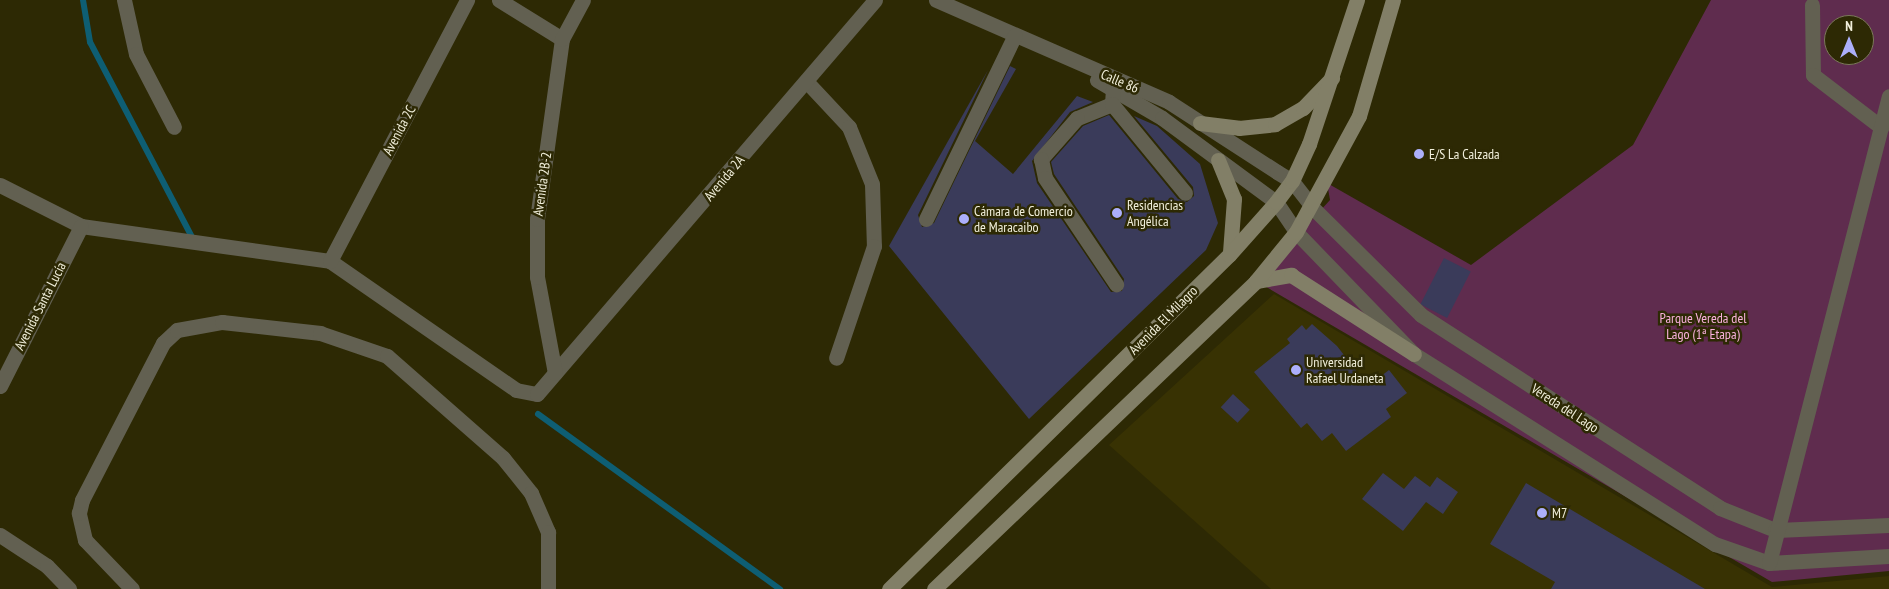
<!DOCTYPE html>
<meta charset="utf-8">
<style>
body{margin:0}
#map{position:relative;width:1889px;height:589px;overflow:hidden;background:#2d2904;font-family:"PT Sans Narrow",sans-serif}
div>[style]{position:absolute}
.built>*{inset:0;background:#383203}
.green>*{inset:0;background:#5f2c4e}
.stream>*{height:6px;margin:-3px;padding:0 3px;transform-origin:3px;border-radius:3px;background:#0e5e73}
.building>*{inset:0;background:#3a3b5a;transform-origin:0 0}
.street>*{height:15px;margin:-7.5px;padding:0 7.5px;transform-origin:7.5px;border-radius:7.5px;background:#626051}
.secondary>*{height:15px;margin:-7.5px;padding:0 7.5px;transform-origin:7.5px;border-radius:7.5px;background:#827f67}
.dots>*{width:14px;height:14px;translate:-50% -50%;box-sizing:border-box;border:2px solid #2d2904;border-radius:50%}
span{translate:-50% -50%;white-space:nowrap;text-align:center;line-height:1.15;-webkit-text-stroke:5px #2d2904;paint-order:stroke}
.street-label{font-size:14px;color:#f1efdb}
.poi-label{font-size:14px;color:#f1efdb}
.left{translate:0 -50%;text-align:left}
.park-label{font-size:14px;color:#fab1de}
.north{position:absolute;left:1824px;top:15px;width:50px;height:50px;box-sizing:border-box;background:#2d2904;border:1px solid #7b785a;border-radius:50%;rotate:0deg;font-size:14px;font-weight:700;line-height:20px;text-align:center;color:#f1efdb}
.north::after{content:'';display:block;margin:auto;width:18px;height:22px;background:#acaffb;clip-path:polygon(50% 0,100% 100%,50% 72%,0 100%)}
</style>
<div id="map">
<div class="built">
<div style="clip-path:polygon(1274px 294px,1772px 587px,1889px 576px,1889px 589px,1271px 589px,1109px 445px)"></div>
</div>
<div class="green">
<div style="clip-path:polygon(evenodd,1711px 0,1889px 0,1889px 571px,1772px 582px,1256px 281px,1330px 200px,1327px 183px,1471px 265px,1633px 145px,1711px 0,1834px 25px,1864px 25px,1864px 55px,1834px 55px,1834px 25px)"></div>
</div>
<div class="stream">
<div style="left:83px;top:0;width:43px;rotate:80.5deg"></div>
<div style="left:90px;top:42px;width:222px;rotate:62.4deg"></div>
<div style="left:538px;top:414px;width:299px;rotate:35.9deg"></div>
</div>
<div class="building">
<div style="clip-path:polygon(1010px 66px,1016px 69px,975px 141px,1013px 174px,1077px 96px,1093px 102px,1070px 112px,1032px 161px,1037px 183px,1111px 292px,1122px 291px,1124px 279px,1054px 174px,1051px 162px,1083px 126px,1109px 115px,1178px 199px,1187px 202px,1194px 196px,1193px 187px,1134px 116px,1157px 126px,1200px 164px,1218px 223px,1206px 250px,1029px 419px,889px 246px,988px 70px,918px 215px,922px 227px,934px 223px)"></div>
<div style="left:1444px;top:258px;width:30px;height:52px;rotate:27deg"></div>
<div style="clip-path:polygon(1312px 324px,1337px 346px,1368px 386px,1389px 370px,1407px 393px,1386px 409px,1391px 417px,1346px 451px,1332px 433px,1322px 441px,1307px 423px,1301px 428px,1254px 372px,1290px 343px,1287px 339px,1302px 325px,1306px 330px)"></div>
<div style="left:1233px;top:394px;width:23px;height:18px;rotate:43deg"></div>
<div style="clip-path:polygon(1383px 473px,1404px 489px,1415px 476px,1430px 487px,1437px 477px,1458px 492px,1443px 514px,1426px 502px,1403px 531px,1362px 499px)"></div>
<div style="clip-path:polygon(1526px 483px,1705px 589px,1551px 589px,1555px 582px,1490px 544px)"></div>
</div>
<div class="street">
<div style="left:124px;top:0;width:55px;rotate:77.5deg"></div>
<div style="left:136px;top:54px;width:82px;rotate:62.5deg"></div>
<div style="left:499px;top:0;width:74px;rotate:31.8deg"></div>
<div style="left:936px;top:0;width:254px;rotate:23.6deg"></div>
<div style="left:1169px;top:102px;width:129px;rotate:32.9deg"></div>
<div style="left:1277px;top:172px;width:17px;rotate:31deg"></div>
<div style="left:1292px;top:181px;width:33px;rotate:52deg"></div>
<div style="left:1312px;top:207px;width:153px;rotate:44.7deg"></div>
<div style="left:1421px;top:315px;width:356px;rotate:32.8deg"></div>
<div style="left:1720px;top:508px;width:59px;rotate:21.8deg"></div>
<div style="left:1775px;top:530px;width:114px;rotate:-2.5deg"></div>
<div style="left:1812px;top:5px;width:70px;rotate:89.2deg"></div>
<div style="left:1813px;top:75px;width:86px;rotate:37.4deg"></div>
<div style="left:1097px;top:80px;width:75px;rotate:30.3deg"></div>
<div style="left:1162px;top:118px;width:142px;rotate:36.4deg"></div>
<div style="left:1276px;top:202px;width:36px;rotate:56deg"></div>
<div style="left:1296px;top:232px;width:170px;rotate:46deg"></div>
<div style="left:1414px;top:354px;width:356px;rotate:32.3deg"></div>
<div style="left:1715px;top:544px;width:57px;rotate:19.4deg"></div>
<div style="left:1769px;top:563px;width:120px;rotate:-3.3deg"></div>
<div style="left:806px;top:81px;width:63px;rotate:46.9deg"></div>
<div style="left:849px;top:127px;width:61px;rotate:68deg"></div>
<div style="left:872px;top:184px;width:62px;rotate:88.2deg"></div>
<div style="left:874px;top:246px;width:118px;rotate:108.7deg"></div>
<div style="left:1113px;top:89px;width:15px;rotate:94deg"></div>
<div style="left:1112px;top:104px;width:38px;rotate:158deg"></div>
<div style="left:1077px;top:118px;width:55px;rotate:131.3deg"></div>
<div style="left:1041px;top:159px;width:19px;rotate:78deg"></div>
<div style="left:1045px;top:178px;width:128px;rotate:56.2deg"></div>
<div style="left:1112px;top:104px;width:115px;rotate:50.6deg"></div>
<div style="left:0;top:185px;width:91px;rotate:26.8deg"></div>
<div style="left:81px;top:226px;width:251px;rotate:8deg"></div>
<div style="left:330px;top:261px;width:226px;rotate:34.7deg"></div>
<div style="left:516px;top:390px;width:21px;rotate:11deg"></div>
<div style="left:537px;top:394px;width:519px;rotate:-49.37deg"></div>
<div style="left:926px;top:219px;width:204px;rotate:-64.2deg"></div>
<div style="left:330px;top:261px;width:295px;rotate:-62.3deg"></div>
<div style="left:555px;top:373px;width:98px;rotate:-100.6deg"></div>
<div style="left:537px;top:277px;width:58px;rotate:-90deg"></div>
<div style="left:537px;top:219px;width:182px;rotate:-82.1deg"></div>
<div style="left:562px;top:39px;width:44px;rotate:-61.7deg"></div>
<div style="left:0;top:386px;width:179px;rotate:-63.1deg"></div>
<div style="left:0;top:535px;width:56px;rotate:33.4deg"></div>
<div style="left:47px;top:566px;width:32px;rotate:46deg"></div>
<div style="left:1769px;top:563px;width:482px;rotate:-75.6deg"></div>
<div style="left:132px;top:589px;width:68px;rotate:-133.8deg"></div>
<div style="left:85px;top:540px;width:28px;rotate:-103deg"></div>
<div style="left:79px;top:513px;width:13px;rotate:-77deg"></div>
<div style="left:82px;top:500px;width:177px;rotate:-62.7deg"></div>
<div style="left:163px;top:343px;width:19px;rotate:-43deg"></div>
<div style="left:177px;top:330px;width:46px;rotate:-10.1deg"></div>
<div style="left:222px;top:322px;width:99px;rotate:6.4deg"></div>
<div style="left:320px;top:333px;width:71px;rotate:18.9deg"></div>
<div style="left:387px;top:356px;width:154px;rotate:41.3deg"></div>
<div style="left:503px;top:458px;width:45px;rotate:51.3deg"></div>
<div style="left:531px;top:493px;width:43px;rotate:66.4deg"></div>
<div style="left:548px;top:532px;width:57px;rotate:90deg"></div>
</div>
<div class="secondary">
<div style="left:1200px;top:123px;width:39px;rotate:7deg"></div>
<div style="left:1239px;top:128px;width:36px;rotate:-6deg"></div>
<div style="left:1275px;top:124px;width:32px;rotate:-30deg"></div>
<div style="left:1303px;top:108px;width:42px;rotate:-46deg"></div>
<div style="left:1218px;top:160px;width:42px;rotate:67.7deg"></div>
<div style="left:1234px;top:199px;width:53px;rotate:94.3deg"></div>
<div style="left:1256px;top:281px;width:36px;rotate:-10deg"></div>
<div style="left:1291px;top:275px;width:146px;rotate:32.7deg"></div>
<div style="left:889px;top:589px;width:477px;rotate:-44.5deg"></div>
<div style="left:1229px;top:255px;width:71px;rotate:-48.4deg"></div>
<div style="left:1276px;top:202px;width:26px;rotate:-53deg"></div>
<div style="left:1292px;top:181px;width:41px;rotate:-65.3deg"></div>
<div style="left:1309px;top:144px;width:152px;rotate:-71.6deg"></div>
<div style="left:934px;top:589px;width:446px;rotate:-43.7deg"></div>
<div style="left:1256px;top:281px;width:63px;rotate:-50.8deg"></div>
<div style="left:1296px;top:232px;width:132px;rotate:-61.5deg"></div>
<div style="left:1359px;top:116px;width:121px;rotate:-73.7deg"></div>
</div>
<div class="dots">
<div style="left:1419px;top:154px;background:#acaffb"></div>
<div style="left:1117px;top:213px;background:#acaffb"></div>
<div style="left:964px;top:219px;background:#acaffb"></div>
<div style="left:1296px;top:370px;background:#acaffb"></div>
<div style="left:1542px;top:513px;background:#acaffb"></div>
</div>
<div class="street-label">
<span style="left:1120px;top:81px;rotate:23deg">Calle 86</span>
<span style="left:399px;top:130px;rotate:-62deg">Avenida 2C</span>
<span style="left:724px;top:178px;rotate:-50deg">Avenida 2A</span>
<span style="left:542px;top:184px;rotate:-82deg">Avenida 2B-2</span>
<span style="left:40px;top:306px;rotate:-63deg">Avenida Santa Lucía</span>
<span style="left:1163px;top:320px;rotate:-45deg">Avenida El Milagro</span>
<span style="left:1565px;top:408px;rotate:33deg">Vereda del Lago</span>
</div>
<div class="poi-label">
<span class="left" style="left:1429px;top:154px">E/S La Calzada</span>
<span class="left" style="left:1127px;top:213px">Residencias<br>Angélica</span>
<span class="left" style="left:974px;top:219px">Cámara de Comercio<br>de Maracaibo</span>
<span class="left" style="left:1306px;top:370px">Universidad<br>Rafael Urdaneta</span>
<span class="left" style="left:1552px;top:513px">M7</span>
</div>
<div class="park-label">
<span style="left:1703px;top:326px">Parque Vereda del<br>Lago (1ª Etapa)</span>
</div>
<div class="north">N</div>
</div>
